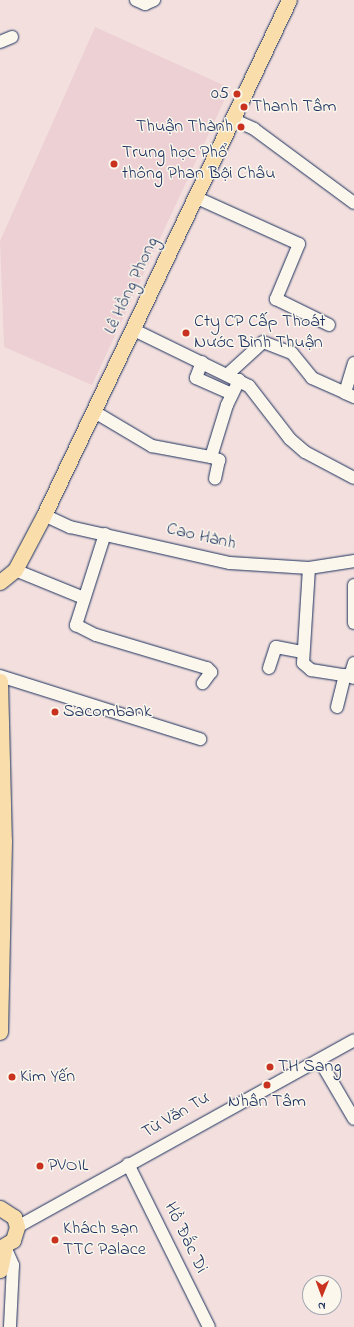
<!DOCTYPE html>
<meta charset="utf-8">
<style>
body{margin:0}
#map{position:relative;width:354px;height:1327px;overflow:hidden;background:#f3e0de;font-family:"Indie Flower",sans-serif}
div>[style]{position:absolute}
.built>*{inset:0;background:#edd0d4}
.roads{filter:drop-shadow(0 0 1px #1b2f5e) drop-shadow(0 0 1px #1b2f5e)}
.minor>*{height:12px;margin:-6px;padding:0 6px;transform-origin:6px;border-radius:6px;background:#fbf7ec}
.major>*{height:15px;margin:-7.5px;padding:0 7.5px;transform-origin:7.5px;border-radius:7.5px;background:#f9deab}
.dots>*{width:11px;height:11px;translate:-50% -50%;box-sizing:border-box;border:2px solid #fbf7ec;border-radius:50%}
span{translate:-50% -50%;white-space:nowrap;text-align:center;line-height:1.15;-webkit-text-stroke:3px #fbf7ec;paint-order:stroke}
.poi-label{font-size:18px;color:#1b2f5e}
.right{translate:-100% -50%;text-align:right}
.left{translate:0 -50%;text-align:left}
.street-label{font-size:18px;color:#1b2f5e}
.north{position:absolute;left:302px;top:1275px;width:40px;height:40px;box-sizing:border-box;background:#fbf7ec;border:1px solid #a1a7b3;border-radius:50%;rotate:181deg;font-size:11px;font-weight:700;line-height:16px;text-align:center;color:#1b2f5e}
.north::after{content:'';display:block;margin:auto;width:14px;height:18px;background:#c8321e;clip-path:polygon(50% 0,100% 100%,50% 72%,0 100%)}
</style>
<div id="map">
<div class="built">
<div style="clip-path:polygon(95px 27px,230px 88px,92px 385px,4px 347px,0 241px)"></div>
</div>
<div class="roads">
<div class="minor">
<div style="left:136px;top:0;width:10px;rotate:24deg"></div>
<div style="left:145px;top:4px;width:10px;rotate:-24deg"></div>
<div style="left:0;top:42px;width:13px;rotate:-23deg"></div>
<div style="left:232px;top:119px;width:24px;rotate:24deg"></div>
<div style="left:254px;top:129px;width:124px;rotate:36.5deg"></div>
<div style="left:195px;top:197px;width:114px;rotate:24.3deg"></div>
<div style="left:299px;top:244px;width:60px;rotate:112.7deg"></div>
<div style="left:276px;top:299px;width:59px;rotate:26.1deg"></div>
<div style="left:132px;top:329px;width:130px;rotate:26deg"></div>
<div style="left:249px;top:386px;width:67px;rotate:52.3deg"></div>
<div style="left:290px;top:439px;width:20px;rotate:41deg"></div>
<div style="left:305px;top:452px;width:55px;rotate:28deg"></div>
<div style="left:202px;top:362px;width:17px;rotate:111deg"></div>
<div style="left:196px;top:378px;width:39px;rotate:24deg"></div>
<div style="left:354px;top:363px;width:31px;rotate:107deg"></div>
<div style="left:345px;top:393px;width:10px;rotate:24deg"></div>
<div style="left:228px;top:374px;width:47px;rotate:-42.4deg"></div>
<div style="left:263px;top:342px;width:31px;rotate:21deg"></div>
<div style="left:292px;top:353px;width:32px;rotate:51deg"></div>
<div style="left:312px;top:378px;width:36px;rotate:24deg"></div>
<div style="left:93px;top:411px;width:69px;rotate:30.7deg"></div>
<div style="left:152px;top:446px;width:60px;rotate:10.6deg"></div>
<div style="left:211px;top:457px;width:54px;rotate:-72.9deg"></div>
<div style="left:227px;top:405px;width:28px;rotate:-64deg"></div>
<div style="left:211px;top:457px;width:9px;rotate:21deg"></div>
<div style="left:219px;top:460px;width:19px;rotate:102deg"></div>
<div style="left:44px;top:515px;width:29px;rotate:25deg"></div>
<div style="left:70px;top:527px;width:164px;rotate:12.7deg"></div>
<div style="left:230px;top:563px;width:79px;rotate:3.6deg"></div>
<div style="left:309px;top:568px;width:46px;rotate:-8.8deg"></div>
<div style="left:105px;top:534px;width:96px;rotate:107.7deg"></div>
<div style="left:76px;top:625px;width:22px;rotate:27deg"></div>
<div style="left:96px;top:635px;width:116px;rotate:16.6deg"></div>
<div style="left:207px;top:668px;width:6px;rotate:45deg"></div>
<div style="left:211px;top:672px;width:14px;rotate:126deg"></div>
<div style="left:309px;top:568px;width:95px;rotate:93.6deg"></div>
<div style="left:303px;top:663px;width:11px;rotate:41deg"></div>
<div style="left:311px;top:670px;width:39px;rotate:9deg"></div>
<div style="left:15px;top:570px;width:74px;rotate:22.1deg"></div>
<div style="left:354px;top:585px;width:38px;rotate:90deg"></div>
<div style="left:354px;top:663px;width:14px;rotate:107deg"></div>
<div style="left:350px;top:676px;width:4px;rotate:27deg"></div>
<div style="left:269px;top:668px;width:22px;rotate:-72deg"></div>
<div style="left:276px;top:647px;width:26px;rotate:11deg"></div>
<div style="left:0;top:676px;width:210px;rotate:17.5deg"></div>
<div style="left:337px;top:707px;width:33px;rotate:-76deg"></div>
<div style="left:320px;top:1061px;width:67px;rotate:59.6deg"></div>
<div style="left:128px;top:1164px;width:182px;rotate:63.6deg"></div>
<div style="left:17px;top:1227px;width:385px;rotate:-29deg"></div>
<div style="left:5px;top:1247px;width:20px;rotate:66deg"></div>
<div style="left:13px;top:1265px;width:62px;rotate:92.8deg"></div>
</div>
<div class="major">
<div style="left:0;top:582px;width:19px;rotate:-39deg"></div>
<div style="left:15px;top:570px;width:62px;rotate:-62.2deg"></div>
<div style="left:44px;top:515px;width:570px;rotate:-64.56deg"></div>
<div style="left:0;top:681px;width:160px;rotate:88.6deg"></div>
<div style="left:4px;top:841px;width:191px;rotate:91.2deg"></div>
<div style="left:0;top:1208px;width:17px;rotate:33deg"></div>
<div style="left:14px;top:1217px;width:10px;rotate:73deg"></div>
<div style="left:17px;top:1227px;width:14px;rotate:107deg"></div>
<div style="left:13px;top:1240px;width:15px;rotate:148deg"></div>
<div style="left:0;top:1270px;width:24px;rotate:-78deg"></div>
</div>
</div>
<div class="dots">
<div style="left:237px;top:94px;background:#c8321e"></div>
<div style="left:244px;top:107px;background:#c8321e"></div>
<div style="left:241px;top:127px;background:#c8321e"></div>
<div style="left:114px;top:164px;background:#c8321e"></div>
<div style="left:186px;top:333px;background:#c8321e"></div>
<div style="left:55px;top:712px;background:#c8321e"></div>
<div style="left:270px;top:1067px;background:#c8321e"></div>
<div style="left:12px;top:1077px;background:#c8321e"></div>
<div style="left:267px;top:1085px;background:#c8321e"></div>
<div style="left:40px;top:1166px;background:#c8321e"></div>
<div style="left:55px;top:1240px;background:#c8321e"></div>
</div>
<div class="poi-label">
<span class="right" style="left:229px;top:94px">05</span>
<span class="left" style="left:252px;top:107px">Thanh Tâm</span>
<span class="right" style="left:233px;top:127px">Thuận Thành</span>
<span class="left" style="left:122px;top:164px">Trung học Phổ<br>thông Phan Bội Châu</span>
<span class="left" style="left:194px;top:333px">Cty CP Cấp Thoát<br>Nước Bình Thuận</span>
<span class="left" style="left:63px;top:712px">Sacombank</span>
<span class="left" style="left:278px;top:1067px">TH Sang</span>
<span class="left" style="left:20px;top:1077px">Kim Yến</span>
<span style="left:267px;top:1102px">Nhân Tâm</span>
<span class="left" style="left:48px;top:1166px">PVOIL</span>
<span class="left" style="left:63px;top:1240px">Khách sạn<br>TTC Palace</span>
</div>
<div class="street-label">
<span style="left:132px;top:286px;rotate:-65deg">Lê Hồng Phong</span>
<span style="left:201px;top:537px;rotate:13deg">Cao Hành</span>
<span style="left:176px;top:1116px;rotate:-30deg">Từ Văn Tư</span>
<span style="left:185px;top:1238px;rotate:64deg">Hồ Đắc Di</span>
</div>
<div class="north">N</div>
</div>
